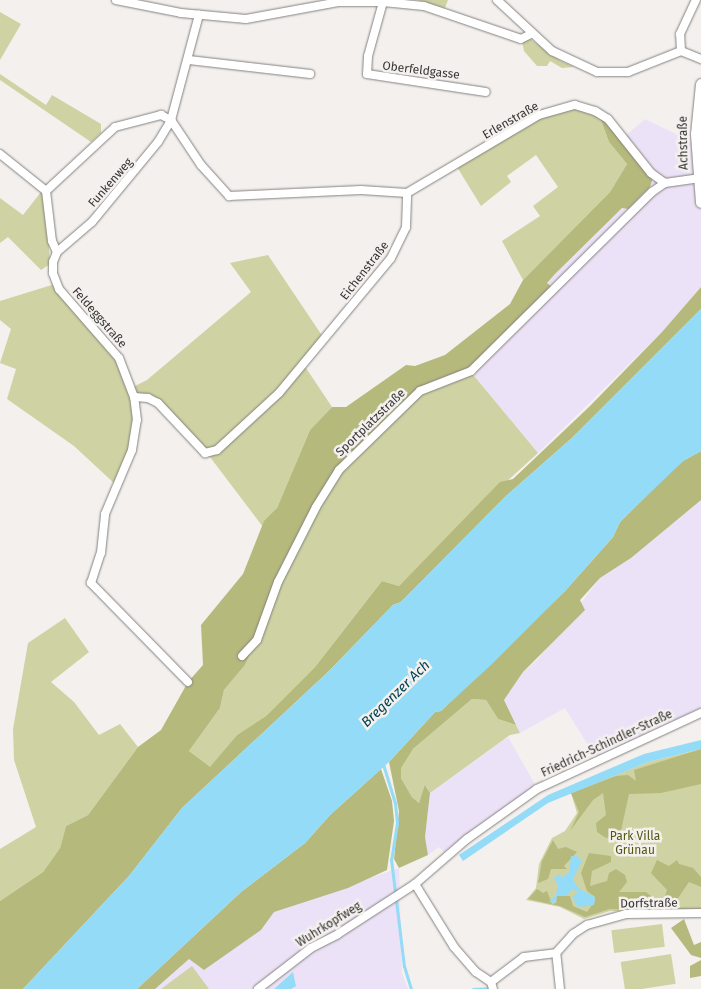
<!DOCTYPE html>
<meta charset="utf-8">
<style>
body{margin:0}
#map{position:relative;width:701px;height:989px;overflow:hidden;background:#f4f0ee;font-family:"Fira Sans",sans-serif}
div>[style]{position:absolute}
.industrial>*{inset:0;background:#ece2f7}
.green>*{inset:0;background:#cfd2a2;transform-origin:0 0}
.forest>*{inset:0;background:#b6b97c}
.water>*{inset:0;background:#93dbf6}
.stream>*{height:3px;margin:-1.5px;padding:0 1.5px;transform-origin:1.5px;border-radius:1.5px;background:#93dbf6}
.roads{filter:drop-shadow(0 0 1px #84817f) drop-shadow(0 0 1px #84817f)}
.minor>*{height:8px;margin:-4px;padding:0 4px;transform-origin:4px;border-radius:4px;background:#fff}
.secondary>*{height:11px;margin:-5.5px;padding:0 5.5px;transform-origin:5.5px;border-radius:5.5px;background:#fff}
span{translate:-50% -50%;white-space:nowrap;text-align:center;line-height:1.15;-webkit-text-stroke:5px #f4f0ee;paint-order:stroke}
.street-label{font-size:12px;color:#373635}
.park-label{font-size:12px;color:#55570f}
.water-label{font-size:14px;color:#004456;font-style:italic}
</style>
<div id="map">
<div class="industrial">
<div style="clip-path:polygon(645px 119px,678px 135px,701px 134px,701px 287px,662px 332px,538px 453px,470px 371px,551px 287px,547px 283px,555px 274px,622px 207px,643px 195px,624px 137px)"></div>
<div style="clip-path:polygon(701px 499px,701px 710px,596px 758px,565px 708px,520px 733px,504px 700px,523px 672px,538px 659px,600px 578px,631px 558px)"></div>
<div style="clip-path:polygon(508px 737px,536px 786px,444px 852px,439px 847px,428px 855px,425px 837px,430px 793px)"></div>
<div style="clip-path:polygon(399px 868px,402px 973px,408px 989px,155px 989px,189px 959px,261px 930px,273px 912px)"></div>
</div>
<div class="green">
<div style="clip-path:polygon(417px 0,448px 0,445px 8px)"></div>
<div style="clip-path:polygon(0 12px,21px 24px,0 60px)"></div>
<div style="clip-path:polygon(530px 39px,561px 61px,574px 67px,562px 68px,550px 61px,547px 66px,537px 66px,524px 51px,522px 41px)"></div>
<div style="clip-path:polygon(0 74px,46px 105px,52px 95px,101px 124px,101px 133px,91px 142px,0 80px)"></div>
<div style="clip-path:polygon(576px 106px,599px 115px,609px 142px,627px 164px,610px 192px,523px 280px,502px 241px,540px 216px,533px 206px,558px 187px,536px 155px,507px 176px,511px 182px,481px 206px,457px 167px,539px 115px)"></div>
<div style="clip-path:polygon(41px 192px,46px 198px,50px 264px,41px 270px,8px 237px,0 243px,0 198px,23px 215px)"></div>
<div style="clip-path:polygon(268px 255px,323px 337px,302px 362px,332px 407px,310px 430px,277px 508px,263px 527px,207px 453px,158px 401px,133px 397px,135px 421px,130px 449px,115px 484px,74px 446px,7px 399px,16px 369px,0 363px,11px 329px,0 320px,0 301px,55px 284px,117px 360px,131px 388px,147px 380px,251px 292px,230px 263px)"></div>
<div style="clip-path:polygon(470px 371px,538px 453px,461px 523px,399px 586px,382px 581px,315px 667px,266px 716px,237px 735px,210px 768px,189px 751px,220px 708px,224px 690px,245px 665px,267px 609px,338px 470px,392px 411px,422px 388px,437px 380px)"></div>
<div style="clip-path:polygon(65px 618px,89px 652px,51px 682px,74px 702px,99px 735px,120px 724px,138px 747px,88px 815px,66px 826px,60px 848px,43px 872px,0 901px,0 849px,36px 827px,14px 760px,13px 729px,28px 643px)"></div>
<div style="clip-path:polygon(472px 699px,486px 700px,498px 719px,516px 725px,520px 733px,510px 735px,430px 793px,426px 786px,419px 803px,412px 797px,401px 778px,400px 768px,413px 749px)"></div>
<div style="clip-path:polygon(701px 749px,701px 910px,610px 911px,584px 919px,560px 907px,526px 900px,536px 888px,539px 864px,552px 838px,565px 831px,577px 813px,571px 793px,648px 762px)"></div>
<div style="left:662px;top:924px;width:23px;height:51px;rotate:83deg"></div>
<div style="left:671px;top:954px;width:30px;height:51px;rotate:81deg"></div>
<div style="clip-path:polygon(192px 966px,209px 989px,161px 989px)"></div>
</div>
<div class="forest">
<div style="clip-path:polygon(599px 115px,608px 120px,654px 174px,650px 187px,628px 209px,622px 208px,555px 274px,547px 283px,552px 287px,470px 371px,437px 380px,422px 388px,392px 411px,338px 470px,315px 505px,245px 665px,224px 690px,220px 708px,189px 751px,210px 767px,237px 735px,266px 716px,315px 667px,382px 581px,399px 586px,500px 482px,513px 479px,590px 406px,662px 332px,701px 287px,701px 309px,573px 437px,505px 497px,401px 602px,393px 605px,328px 672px,182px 808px,129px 876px,23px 989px,0 989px,0 901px,43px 872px,60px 848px,66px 826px,88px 815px,138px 747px,161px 730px,188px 682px,203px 665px,201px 625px,243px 574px,264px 521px,277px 508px,310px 430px,332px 407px,346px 407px,406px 365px,415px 366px,445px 355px,510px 304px,523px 280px,610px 192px,627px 164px,609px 142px)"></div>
<div style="clip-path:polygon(701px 451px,701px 500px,631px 558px,600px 578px,580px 600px,585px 610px,523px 672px,504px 700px,516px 725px,498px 719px,486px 700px,472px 699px,413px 749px,401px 768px,401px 778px,412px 797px,419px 803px,425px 785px,430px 793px,425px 837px,428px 855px,399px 868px,394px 859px,399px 811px,389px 762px,435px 712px,441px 711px,565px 591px,613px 537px,620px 522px,656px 486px,683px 461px)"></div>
<div style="clip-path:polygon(701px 749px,701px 784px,661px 793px,629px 794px,620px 835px,606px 838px,597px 832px,596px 823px,606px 815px,603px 793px,593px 800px,570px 831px,579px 812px,571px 793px,616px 776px,628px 775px,636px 781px,634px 770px)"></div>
<div style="clip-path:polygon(381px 769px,392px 801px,394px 821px,387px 870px,348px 888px,274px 912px,261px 930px,204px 970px,189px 959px,155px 989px,137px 989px,241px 892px,305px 843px,330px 815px)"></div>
<div style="clip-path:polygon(553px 840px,558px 849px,566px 847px,577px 852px,564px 866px,567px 869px,551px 869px,548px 879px,538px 883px,542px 861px)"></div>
<div style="clip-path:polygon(589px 853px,611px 856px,611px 862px,592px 871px,590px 886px,607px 881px,609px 873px,616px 869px,625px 875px,627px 882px,619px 892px,646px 892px,657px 901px,655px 906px,649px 910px,610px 909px,585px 917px,560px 906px,528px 899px,537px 889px,543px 893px,547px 891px,552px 904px,556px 903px,557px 896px,570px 896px,573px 906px,587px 912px,595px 901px,595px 897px,587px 891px,581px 873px)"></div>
<div style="clip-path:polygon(657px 860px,669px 866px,677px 860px,679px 864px,693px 868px,701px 877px,701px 887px,689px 882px,678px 898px,664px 899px,667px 890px,651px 873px)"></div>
<div style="clip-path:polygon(684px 919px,694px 945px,701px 942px,701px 958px,691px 955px,671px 928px)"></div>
<div style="clip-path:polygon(701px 960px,701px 976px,690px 978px,690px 966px)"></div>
</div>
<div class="water">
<div style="clip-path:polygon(701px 309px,701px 451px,683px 461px,620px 522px,613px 537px,565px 591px,492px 664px,441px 711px,435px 712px,389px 762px,330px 815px,305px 843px,241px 892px,137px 989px,23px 989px,129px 876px,182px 808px,328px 672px,393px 605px,401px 602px,505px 497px,573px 437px)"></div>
<div style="clip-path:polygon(701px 740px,701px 749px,648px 762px,548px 803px,463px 861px,459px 855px,548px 795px,644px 754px)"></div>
<div style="clip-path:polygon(571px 856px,577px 856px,582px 861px,573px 879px,578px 888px,595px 897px,594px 905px,578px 907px,572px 897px,578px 892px,572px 889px,567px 896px,557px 896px,556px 903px,549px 902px,556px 895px,558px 885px,554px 878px,560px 874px,562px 878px,569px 872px)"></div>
<div style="clip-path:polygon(293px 972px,296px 986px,291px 989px,274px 989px)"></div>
</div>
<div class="stream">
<div style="left:383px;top:764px;width:41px;rotate:72.9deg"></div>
<div style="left:395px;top:803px;width:20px;rotate:84deg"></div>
<div style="left:397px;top:823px;width:36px;rotate:99deg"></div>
<div style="left:391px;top:859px;width:108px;rotate:83.1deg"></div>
<div style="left:404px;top:966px;width:24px;rotate:73deg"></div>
<div style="left:473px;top:989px;width:19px;rotate:-3deg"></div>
</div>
<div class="roads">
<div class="minor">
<div style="left:116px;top:0;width:66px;rotate:11.3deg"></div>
<div style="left:181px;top:13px;width:65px;rotate:5.3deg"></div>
<div style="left:246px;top:19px;width:95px;rotate:-10.4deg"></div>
<div style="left:339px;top:2px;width:44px"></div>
<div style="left:383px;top:2px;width:41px;rotate:5.6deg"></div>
<div style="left:424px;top:6px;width:102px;rotate:18.8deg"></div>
<div style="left:521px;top:39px;width:11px;rotate:-27deg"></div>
<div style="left:497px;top:0;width:75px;rotate:42.8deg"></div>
<div style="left:552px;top:51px;width:50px;rotate:25deg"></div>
<div style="left:597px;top:72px;width:31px"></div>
<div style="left:628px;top:72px;width:57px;rotate:-21.6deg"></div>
<div style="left:681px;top:51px;width:22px;rotate:22deg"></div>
<div style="left:383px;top:2px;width:56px;rotate:105.5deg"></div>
<div style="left:368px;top:56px;width:18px;rotate:93deg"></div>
<div style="left:367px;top:74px;width:120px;rotate:8.6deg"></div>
<div style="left:681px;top:51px;width:17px;rotate:-93deg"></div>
<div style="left:680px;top:34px;width:38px;rotate:-65deg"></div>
<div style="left:189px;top:60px;width:122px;rotate:6.6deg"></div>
<div style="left:0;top:154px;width:59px;rotate:38.8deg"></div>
<div style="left:46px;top:191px;width:50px;rotate:83.2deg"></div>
<div style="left:52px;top:241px;width:12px;rotate:66deg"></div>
<div style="left:46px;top:191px;width:94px;rotate:-42.8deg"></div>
<div style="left:115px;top:127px;width:48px;rotate:-14.6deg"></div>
<div style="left:161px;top:115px;width:11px;rotate:27deg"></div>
<div style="left:171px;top:120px;width:54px;rotate:56.3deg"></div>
<div style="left:201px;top:165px;width:42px;rotate:47.9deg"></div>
<div style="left:229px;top:196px;width:132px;rotate:-2.6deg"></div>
<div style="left:361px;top:190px;width:46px;rotate:3.7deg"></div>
<div style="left:407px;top:193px;width:153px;rotate:-30.6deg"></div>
<div style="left:539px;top:115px;width:37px;rotate:-16deg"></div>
<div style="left:575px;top:105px;width:21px;rotate:17deg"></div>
<div style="left:595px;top:111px;width:15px;rotate:32deg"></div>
<div style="left:608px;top:119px;width:69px;rotate:51.5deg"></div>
<div style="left:651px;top:173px;width:17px;rotate:36deg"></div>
<div style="left:134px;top:397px;width:14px;rotate:4deg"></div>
<div style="left:148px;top:398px;width:11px;rotate:27deg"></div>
<div style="left:158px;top:403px;width:69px;rotate:46.8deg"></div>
<div style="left:205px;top:453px;width:12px;rotate:-14deg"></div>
<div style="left:217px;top:450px;width:84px;rotate:-42.6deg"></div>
<div style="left:279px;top:393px;width:175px;rotate:-50.3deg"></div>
<div style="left:391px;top:258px;width:34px;rotate:-64deg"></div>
<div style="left:406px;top:227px;width:34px;rotate:-88deg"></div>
<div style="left:242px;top:656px;width:22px;rotate:-47deg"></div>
<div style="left:257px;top:640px;width:62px;rotate:-70.1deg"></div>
<div style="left:278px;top:582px;width:84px;rotate:-63.1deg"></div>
<div style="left:316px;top:507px;width:44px;rotate:-58.1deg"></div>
<div style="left:339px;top:470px;width:113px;rotate:-44.3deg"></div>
<div style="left:420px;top:391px;width:55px;rotate:-21.4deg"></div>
<div style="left:471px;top:371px;width:255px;rotate:-44.7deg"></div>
<div style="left:652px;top:192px;width:16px;rotate:-35deg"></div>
<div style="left:665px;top:183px;width:34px;rotate:-8deg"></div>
<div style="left:188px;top:682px;width:139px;rotate:-134.4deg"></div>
<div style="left:91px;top:583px;width:32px;rotate:-72deg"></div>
<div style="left:101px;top:553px;width:39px;rotate:-84deg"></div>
<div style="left:105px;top:514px;width:69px;rotate:-67.1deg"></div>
<div style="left:132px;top:450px;width:30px;rotate:-81deg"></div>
<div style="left:137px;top:420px;width:23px;rotate:-97deg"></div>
<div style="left:134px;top:397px;width:42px;rotate:-111deg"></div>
<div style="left:119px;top:358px;width:91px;rotate:-131deg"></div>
<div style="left:59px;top:289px;width:17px;rotate:-111deg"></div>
<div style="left:53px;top:273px;width:11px;rotate:-90deg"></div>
<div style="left:53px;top:262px;width:11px;rotate:-68deg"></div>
<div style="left:57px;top:252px;width:46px;rotate:-40.6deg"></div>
<div style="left:92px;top:222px;width:104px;rotate:-50.5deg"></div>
<div style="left:158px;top:142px;width:26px;rotate:-59deg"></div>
<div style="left:171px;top:120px;width:109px;rotate:-75.1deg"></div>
<div style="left:415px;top:884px;width:74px;rotate:58.2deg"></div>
<div style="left:454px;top:947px;width:33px;rotate:49deg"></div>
<div style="left:476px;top:972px;width:18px;rotate:34deg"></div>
<div style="left:491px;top:982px;width:7px;rotate:74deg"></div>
<div style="left:491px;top:982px;width:41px;rotate:-37.1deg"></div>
<div style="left:524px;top:957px;width:32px;rotate:-7deg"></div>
<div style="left:258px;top:989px;width:67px;rotate:-37.7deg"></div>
<div style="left:311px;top:948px;width:30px;rotate:-27deg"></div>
<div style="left:338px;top:934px;width:92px;rotate:-33deg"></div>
<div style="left:415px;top:884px;width:69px;rotate:-40.9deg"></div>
<div style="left:467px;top:839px;width:86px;rotate:-35.5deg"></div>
<div style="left:537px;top:789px;width:181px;rotate:-24.9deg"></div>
<div style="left:560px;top:989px;width:36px;rotate:-96deg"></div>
<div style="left:556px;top:953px;width:25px;rotate:-48deg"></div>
<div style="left:573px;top:934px;width:17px;rotate:-33deg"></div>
<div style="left:587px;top:925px;width:41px;rotate:-15.8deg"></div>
<div style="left:626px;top:914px;width:75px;rotate:-0.8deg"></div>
</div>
<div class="secondary">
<div style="left:701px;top:84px;width:50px;rotate:95.7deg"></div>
<div style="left:696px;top:134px;width:68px;rotate:85.8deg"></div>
</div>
</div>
<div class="street-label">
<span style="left:421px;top:71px;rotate:7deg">Oberfeldgasse</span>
<span style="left:511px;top:121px;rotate:-30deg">Erlenstraße</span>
<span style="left:684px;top:143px;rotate:-91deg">Achstraße</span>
<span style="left:111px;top:183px;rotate:-49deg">Funkenweg</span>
<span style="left:365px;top:271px;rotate:-52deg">Eichenstraße</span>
<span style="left:99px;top:318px;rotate:49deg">Feldeggstraße</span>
<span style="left:371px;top:423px;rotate:-44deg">Sportplatzstraße</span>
<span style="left:607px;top:744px;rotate:-25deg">Friedrich-Schindler-Straße</span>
<span style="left:649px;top:904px;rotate:-1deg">Dorfstraße</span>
<span style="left:329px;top:925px;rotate:-32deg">Wuhrkopfweg</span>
</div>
<div class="park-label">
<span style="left:635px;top:844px">Park Villa<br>Grünau</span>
</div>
<div class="water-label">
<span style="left:396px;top:694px;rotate:-44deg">Bregenzer Ach</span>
</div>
</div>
